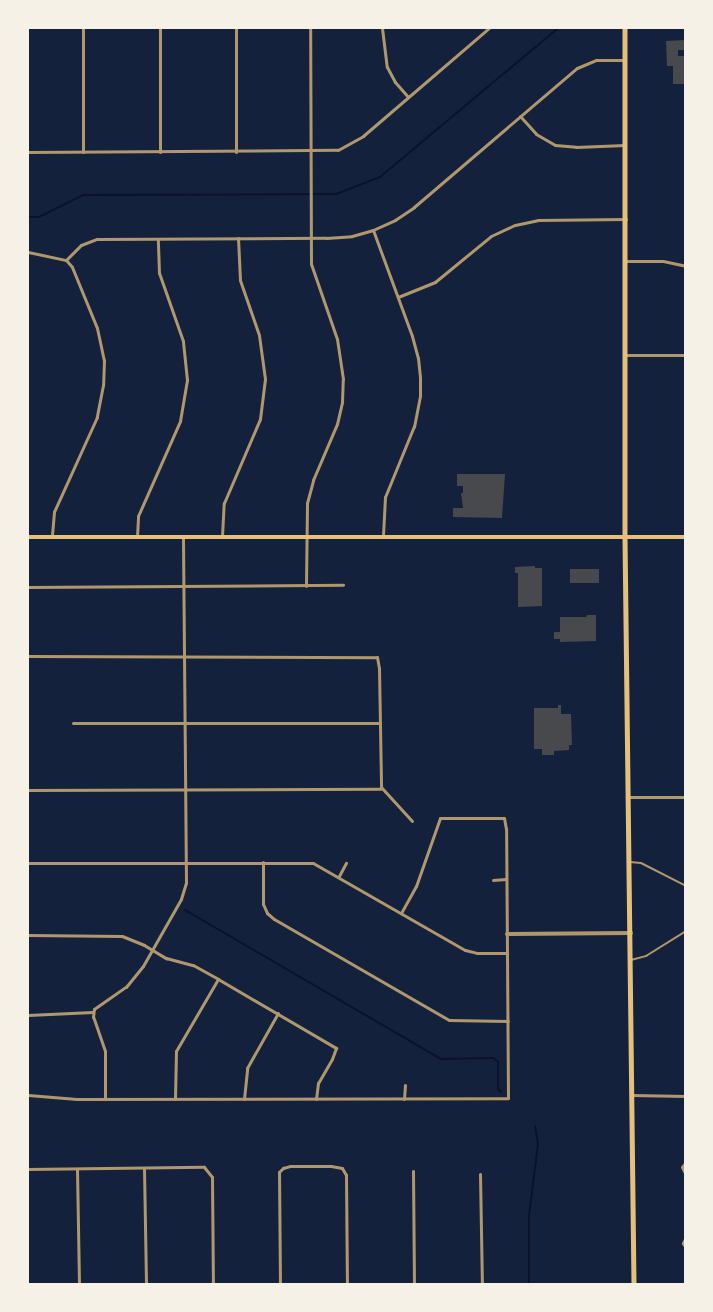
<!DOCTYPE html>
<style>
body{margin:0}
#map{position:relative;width:713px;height:1312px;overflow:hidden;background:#14213d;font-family:"Fira Sans Condensed",sans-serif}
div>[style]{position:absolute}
.stream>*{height:2px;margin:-1px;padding:0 1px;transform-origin:1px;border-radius:1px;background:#0b132b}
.building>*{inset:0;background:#48494c;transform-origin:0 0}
.service>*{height:2px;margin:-1px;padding:0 1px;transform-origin:1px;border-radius:1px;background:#b1986c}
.minor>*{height:3px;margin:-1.5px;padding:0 1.5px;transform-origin:1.5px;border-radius:1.5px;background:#b1986c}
.tertiary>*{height:4px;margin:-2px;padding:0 2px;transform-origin:2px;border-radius:2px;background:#b1986c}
.secondary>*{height:4.5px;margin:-2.25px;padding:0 2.25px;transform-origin:2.25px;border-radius:2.25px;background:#e5c07b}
span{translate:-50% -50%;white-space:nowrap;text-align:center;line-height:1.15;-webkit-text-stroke:5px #f6f1e7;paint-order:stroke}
.frame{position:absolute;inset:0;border:29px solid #f6f1e7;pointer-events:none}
</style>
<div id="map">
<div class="stream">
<div style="left:28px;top:217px;width:11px"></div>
<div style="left:39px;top:217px;width:49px;rotate:-26.6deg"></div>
<div style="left:83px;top:195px;width:253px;rotate:-0.2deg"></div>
<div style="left:336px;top:194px;width:47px;rotate:-21.1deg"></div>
<div style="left:380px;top:177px;width:232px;rotate:-39.9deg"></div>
<div style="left:185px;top:910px;width:296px;rotate:30.2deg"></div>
<div style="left:441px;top:1059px;width:52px;rotate:-1.1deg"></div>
<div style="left:493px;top:1058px;width:6px;rotate:39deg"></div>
<div style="left:498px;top:1062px;width:27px;rotate:90deg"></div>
<div style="left:498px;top:1089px;width:4px;rotate:45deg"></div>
<div style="left:529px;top:1284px;width:68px;rotate:-90deg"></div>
<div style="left:529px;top:1216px;width:73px;rotate:-82.9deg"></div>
<div style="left:538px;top:1144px;width:18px;rotate:-99deg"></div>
</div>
<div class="building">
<div style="clip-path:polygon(685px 40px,685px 50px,678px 50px,678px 56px,685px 56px,686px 84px,673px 84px,673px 66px,667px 66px,666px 41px)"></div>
<div style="clip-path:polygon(457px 474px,505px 474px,502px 518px,453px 517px,453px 508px,463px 508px,461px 493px,463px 493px,463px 486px,457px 486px)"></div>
<div style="clip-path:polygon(535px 566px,535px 568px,542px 568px,542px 606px,518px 607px,518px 573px,515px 573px,515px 567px)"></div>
<div style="left:599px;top:569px;width:14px;height:29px;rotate:90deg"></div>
<div style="clip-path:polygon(587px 615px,596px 615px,596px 641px,560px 642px,560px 639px,554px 639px,554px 632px,560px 632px,560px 617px,586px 617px)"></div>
<div style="clip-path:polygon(558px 705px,561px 705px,561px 714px,571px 714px,572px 745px,569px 745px,569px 750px,554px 751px,554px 755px,542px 755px,542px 749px,534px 749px,534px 708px,558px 708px)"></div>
</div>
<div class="service">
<div style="left:630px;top:862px;width:11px;rotate:5deg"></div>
<div style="left:641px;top:863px;width:51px;rotate:27.1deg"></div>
<div style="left:631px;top:960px;width:16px;rotate:-15deg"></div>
<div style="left:646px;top:956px;width:47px;rotate:-32deg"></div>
</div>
<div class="minor">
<div style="left:160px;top:28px;width:124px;rotate:90deg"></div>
<div style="left:382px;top:28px;width:39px;rotate:83deg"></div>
<div style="left:387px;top:67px;width:17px;rotate:62deg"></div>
<div style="left:395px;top:82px;width:20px;rotate:49deg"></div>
<div style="left:520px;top:116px;width:24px;rotate:48deg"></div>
<div style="left:536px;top:134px;width:22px;rotate:30deg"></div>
<div style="left:555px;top:145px;width:21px;rotate:5deg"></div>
<div style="left:576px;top:147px;width:49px;rotate:-2.3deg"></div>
<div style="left:28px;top:152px;width:310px;rotate:-0.4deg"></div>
<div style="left:338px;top:150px;width:29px;rotate:-29deg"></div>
<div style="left:363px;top:136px;width:166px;rotate:-40.6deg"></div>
<div style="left:83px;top:152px;width:124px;rotate:-90deg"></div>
<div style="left:236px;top:152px;width:124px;rotate:-90deg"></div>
<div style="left:373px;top:230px;width:113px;rotate:69.8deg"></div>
<div style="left:412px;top:336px;width:23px;rotate:75deg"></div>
<div style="left:418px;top:358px;width:20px;rotate:84deg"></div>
<div style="left:420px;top:378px;width:18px;rotate:90deg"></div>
<div style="left:420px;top:396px;width:31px;rotate:101deg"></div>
<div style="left:414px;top:426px;width:77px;rotate:112.2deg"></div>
<div style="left:385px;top:497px;width:39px;rotate:93deg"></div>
<div style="left:28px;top:252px;width:39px;rotate:12deg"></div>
<div style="left:66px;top:260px;width:9px;rotate:49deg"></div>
<div style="left:72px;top:267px;width:66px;rotate:67.7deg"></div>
<div style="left:97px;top:328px;width:33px;rotate:78deg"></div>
<div style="left:104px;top:360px;width:25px;rotate:92deg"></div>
<div style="left:103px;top:385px;width:33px;rotate:101deg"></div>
<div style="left:97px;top:417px;width:104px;rotate:114.4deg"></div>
<div style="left:54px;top:512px;width:25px;rotate:95deg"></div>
<div style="left:66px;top:260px;width:21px;rotate:-45deg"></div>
<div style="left:81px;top:245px;width:17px;rotate:-21deg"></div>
<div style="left:97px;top:239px;width:229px;rotate:-0.3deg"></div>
<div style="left:326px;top:238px;width:26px;rotate:-4deg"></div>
<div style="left:352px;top:236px;width:22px;rotate:-16deg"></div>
<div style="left:373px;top:230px;width:24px;rotate:-24deg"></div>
<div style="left:395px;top:220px;width:23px;rotate:-34deg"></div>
<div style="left:414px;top:207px;width:214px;rotate:-40.5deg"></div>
<div style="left:577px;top:68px;width:21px;rotate:-23deg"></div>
<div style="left:596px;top:60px;width:29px"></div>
<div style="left:627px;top:261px;width:36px"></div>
<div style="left:663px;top:261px;width:24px;rotate:12deg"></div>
<div style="left:398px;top:297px;width:40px;rotate:-22deg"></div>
<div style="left:435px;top:282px;width:72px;rotate:-39.4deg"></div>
<div style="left:491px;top:236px;width:26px;rotate:-25deg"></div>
<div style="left:515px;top:225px;width:24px;rotate:-12deg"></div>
<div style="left:538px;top:220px;width:88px;rotate:-0.7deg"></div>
<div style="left:627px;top:355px;width:59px"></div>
<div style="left:222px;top:536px;width:33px;rotate:-87deg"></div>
<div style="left:224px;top:503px;width:91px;rotate:-66.8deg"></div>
<div style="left:260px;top:419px;width:40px;rotate:-82.9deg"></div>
<div style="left:265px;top:379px;width:44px;rotate:-97.8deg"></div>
<div style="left:259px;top:335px;width:58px;rotate:-109.1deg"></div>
<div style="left:240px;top:280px;width:42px;rotate:-92.7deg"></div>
<div style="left:137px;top:537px;width:21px;rotate:-87deg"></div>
<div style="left:138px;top:516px;width:104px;rotate:-66.1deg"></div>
<div style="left:180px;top:421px;width:42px;rotate:-80.3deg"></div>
<div style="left:187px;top:380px;width:39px;rotate:-96deg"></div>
<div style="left:183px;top:341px;width:72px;rotate:-109.4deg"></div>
<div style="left:159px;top:273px;width:34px;rotate:-92deg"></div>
<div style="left:306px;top:586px;width:83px;rotate:-89.3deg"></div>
<div style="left:307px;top:503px;width:24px;rotate:-75deg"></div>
<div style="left:313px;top:480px;width:61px;rotate:-66.8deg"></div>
<div style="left:337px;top:424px;width:23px;rotate:-77deg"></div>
<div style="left:342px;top:402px;width:23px;rotate:-88deg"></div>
<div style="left:343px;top:379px;width:40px;rotate:-98.5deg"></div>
<div style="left:337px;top:339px;width:79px;rotate:-109.1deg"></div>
<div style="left:311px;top:264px;width:236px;rotate:-90.2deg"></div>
<div style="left:28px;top:587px;width:315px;rotate:-0.4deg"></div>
<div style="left:28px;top:656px;width:349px;rotate:0.2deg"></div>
<div style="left:377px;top:657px;width:11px;rotate:80deg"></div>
<div style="left:379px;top:668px;width:119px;rotate:89deg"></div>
<div style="left:381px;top:787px;width:46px;rotate:47.6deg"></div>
<div style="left:73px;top:723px;width:307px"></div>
<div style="left:28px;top:790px;width:353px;rotate:-0.2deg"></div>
<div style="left:629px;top:797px;width:57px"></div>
<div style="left:263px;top:862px;width:42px;rotate:90deg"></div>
<div style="left:263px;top:904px;width:10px;rotate:66deg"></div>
<div style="left:267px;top:913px;width:9px;rotate:41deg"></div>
<div style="left:274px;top:919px;width:202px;rotate:30deg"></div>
<div style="left:449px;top:1020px;width:59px;rotate:1deg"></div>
<div style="left:28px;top:863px;width:285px"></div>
<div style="left:313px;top:863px;width:175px;rotate:29.8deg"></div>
<div style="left:465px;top:950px;width:12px;rotate:14deg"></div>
<div style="left:477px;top:953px;width:30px"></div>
<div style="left:339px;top:876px;width:15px;rotate:-62deg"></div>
<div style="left:493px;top:880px;width:13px;rotate:-4deg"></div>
<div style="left:28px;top:935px;width:94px;rotate:0.6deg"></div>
<div style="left:122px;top:936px;width:24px;rotate:22deg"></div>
<div style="left:144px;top:945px;width:26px;rotate:31deg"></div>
<div style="left:166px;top:958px;width:28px;rotate:15deg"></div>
<div style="left:193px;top:965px;width:29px;rotate:29deg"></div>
<div style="left:218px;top:979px;width:137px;rotate:30.3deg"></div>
<div style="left:336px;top:1048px;width:12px;rotate:110deg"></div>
<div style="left:332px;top:1059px;width:28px;rotate:120deg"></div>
<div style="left:318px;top:1083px;width:16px;rotate:97deg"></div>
<div style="left:28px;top:1015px;width:65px;rotate:-2.6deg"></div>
<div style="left:28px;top:1095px;width:49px;rotate:4.7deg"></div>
<div style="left:77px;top:1099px;width:431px;rotate:-0.1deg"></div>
<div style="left:508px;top:1098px;width:269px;rotate:-90.4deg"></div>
<div style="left:506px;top:829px;width:11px;rotate:-100deg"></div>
<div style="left:504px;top:818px;width:64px;rotate:180deg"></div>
<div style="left:440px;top:818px;width:72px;rotate:109.4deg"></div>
<div style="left:416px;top:886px;width:31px;rotate:119deg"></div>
<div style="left:632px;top:1095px;width:54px;rotate:1.1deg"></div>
<div style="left:105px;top:1099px;width:48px;rotate:-90deg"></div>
<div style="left:105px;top:1051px;width:36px;rotate:-109deg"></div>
<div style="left:93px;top:1017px;width:8px;rotate:-83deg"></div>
<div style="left:94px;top:1009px;width:39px;rotate:-35deg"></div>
<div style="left:126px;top:987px;width:27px;rotate:-51deg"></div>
<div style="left:143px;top:966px;width:77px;rotate:-60.4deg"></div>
<div style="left:181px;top:899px;width:17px;rotate:-73deg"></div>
<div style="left:186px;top:883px;width:347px;rotate:-90.5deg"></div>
<div style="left:175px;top:1099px;width:48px;rotate:-88.8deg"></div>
<div style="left:176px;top:1051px;width:83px;rotate:-59.7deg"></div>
<div style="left:244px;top:1099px;width:31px;rotate:-84deg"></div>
<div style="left:247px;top:1068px;width:63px;rotate:-60.6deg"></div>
<div style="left:404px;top:1099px;width:14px;rotate:-86deg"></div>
<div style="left:686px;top:1162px;width:6px;rotate:129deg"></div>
<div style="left:682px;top:1167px;width:9px;rotate:63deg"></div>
<div style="left:144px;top:1168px;width:116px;rotate:89deg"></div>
<div style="left:28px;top:1169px;width:176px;rotate:-0.7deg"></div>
<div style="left:204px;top:1167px;width:13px;rotate:51deg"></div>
<div style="left:212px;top:1177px;width:107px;rotate:89.5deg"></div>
<div style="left:77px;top:1169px;width:115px;rotate:89deg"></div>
<div style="left:413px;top:1171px;width:113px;rotate:89.5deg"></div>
<div style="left:480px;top:1174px;width:110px;rotate:89deg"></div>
<div style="left:686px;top:1237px;width:7px;rotate:117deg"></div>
<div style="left:683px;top:1243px;width:6px;rotate:59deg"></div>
<div style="left:280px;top:1284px;width:112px;rotate:-90.5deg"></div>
<div style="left:279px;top:1172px;width:6px;rotate:-45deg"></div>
<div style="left:283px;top:1168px;width:7px;rotate:-16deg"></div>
<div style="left:290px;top:1166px;width:41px"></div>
<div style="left:331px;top:1166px;width:11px;rotate:10deg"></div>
<div style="left:342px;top:1168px;width:8px;rotate:60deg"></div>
<div style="left:346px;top:1175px;width:109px;rotate:89.5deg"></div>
</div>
<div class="tertiary">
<div style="left:507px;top:934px;width:124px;rotate:-0.5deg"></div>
</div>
<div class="secondary">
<div style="left:625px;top:28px;width:509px;rotate:90deg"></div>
<div style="left:625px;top:537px;width:747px;rotate:89.31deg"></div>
<div style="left:28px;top:537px;width:658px"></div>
</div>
<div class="frame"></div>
</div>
